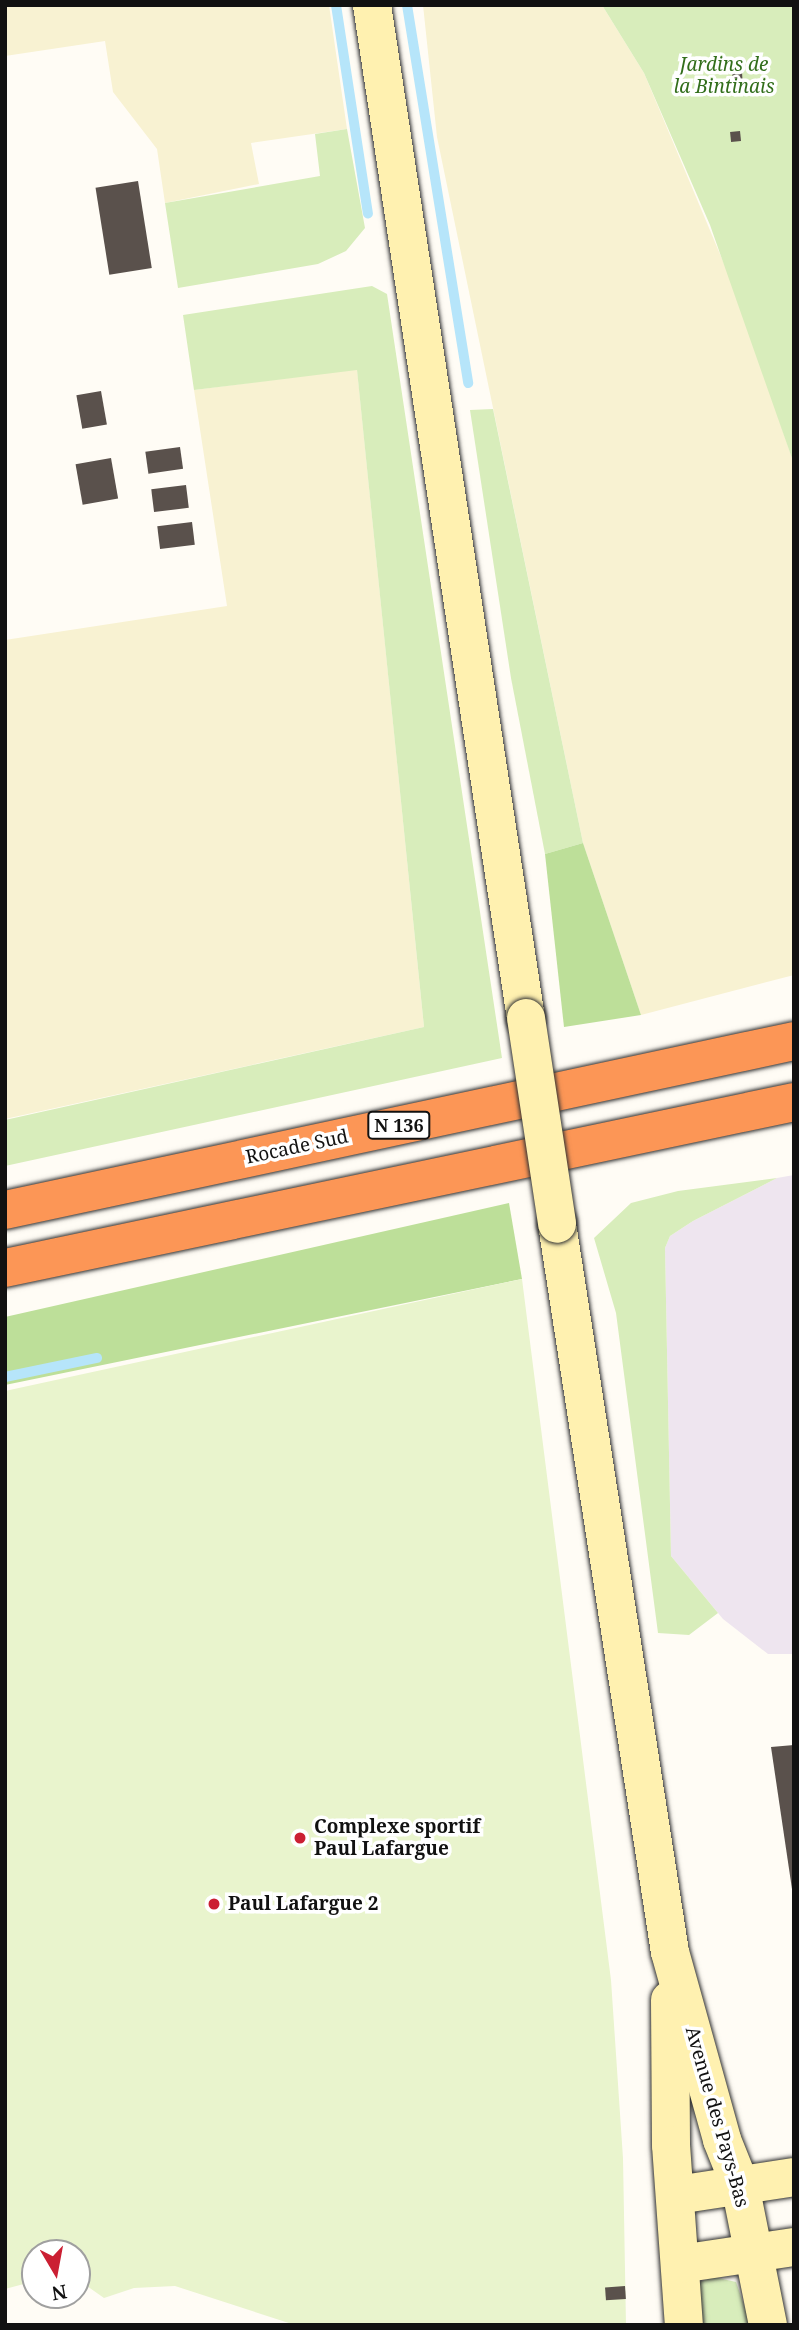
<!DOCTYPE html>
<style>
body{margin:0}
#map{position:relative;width:799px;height:2330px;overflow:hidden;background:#fffcf5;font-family:"Noto Serif",serif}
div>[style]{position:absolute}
.industrial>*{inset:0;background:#eee5ef}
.farmland>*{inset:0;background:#f8f2d2}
.green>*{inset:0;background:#d8edbb}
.forest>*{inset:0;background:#bddf99}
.pitch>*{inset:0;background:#e9f4cd}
.stream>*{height:10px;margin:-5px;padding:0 5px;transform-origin:5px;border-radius:5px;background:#b6e5fa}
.building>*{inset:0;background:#5a514c;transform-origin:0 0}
.roads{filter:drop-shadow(0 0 2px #333) drop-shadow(0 0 2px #333)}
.secondary>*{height:38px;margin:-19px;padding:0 19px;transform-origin:19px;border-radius:19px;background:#fff1b0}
.highway>*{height:38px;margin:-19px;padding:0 19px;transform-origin:19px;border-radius:19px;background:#fc9656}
.bridges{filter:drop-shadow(0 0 2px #333) drop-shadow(0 0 2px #333)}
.secondary-bridge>*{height:38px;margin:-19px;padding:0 19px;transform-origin:19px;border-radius:19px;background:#fff1b0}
.dots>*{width:19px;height:19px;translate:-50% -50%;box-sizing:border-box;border:4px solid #fff;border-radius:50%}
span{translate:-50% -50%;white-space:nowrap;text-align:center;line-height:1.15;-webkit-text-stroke:7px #fff;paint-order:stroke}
.shield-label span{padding:2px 5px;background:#fff;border:2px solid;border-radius:5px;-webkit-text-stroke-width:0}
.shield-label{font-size:18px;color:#111;font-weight:700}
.park-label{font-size:19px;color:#326e1b;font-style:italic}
.street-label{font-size:19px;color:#111}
.poi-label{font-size:19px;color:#111;font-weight:700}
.left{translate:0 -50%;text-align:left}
.frame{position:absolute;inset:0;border:7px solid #111;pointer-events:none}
.north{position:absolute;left:21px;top:2239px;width:70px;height:70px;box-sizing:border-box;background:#fff;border:2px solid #a0a0a0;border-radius:50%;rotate:170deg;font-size:19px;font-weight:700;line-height:28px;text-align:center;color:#111}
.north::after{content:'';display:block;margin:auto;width:24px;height:32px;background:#cb1f33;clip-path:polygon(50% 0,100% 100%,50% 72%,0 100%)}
</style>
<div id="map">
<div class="industrial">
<div style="clip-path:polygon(794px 1175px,794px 1654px,768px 1654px,723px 1619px,671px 1556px,665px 1248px,670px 1236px,693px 1221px,777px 1178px)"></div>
</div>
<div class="farmland">
<div style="clip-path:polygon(5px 5px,329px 5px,347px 129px,251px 143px,259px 184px,165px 203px,157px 149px,113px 92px,105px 41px,5px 56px)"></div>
<div style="clip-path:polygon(423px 5px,602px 5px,644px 73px,738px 297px,794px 464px,794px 975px,641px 1015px,583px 843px,437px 137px)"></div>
<div style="clip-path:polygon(357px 369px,424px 1027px,5px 1119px,5px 640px,227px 606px,194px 390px)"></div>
</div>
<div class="green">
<div style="clip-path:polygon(602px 5px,794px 5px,794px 464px,710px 225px,644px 73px)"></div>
<div style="clip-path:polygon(347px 129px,365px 228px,346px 251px,318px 264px,178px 288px,165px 203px,320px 176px,315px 134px)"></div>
<div style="clip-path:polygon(372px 286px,387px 294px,502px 1058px,5px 1166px,5px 1120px,424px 1027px,357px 370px,194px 390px,183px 315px)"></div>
<div style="clip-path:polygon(493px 409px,583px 843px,545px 854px,511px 678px,470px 410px)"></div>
<div style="clip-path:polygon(777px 1178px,693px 1221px,670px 1236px,665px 1248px,671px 1556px,718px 1613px,689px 1635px,658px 1633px,616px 1313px,594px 1238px,631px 1203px,678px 1191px)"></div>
<div style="clip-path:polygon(714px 2277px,736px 2282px,751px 2325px,696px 2325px,699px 2282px)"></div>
</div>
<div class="forest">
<div style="clip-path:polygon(583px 843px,641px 1015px,564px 1027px,545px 854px)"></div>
<div style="clip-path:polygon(509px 1203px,522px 1279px,5px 1385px,5px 1317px)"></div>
</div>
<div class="pitch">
<div style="clip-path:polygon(522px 1279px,611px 1980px,623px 2158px,626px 2325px,295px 2325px,175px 2286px,134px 2288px,104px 2298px,77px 2279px,77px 2253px,35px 2253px,35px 2281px,5px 2289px,5px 1391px)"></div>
</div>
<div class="stream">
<div style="left:336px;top:5px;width:211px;rotate:81.3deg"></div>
<div style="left:407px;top:5px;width:383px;rotate:80.8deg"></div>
<div style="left:5px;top:1377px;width:94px;rotate:-11.7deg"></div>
</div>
<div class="building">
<div style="clip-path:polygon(732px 72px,742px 72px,743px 87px,734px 88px)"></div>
<div style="left:740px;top:131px;width:10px;height:10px;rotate:84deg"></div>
<div style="left:138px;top:181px;width:88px;height:43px;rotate:81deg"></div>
<div style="left:101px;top:391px;width:34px;height:25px;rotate:80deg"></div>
<div style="left:180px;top:447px;width:22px;height:35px;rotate:82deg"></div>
<div style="left:111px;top:458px;width:41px;height:36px;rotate:80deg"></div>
<div style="left:186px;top:485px;width:23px;height:35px;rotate:83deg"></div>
<div style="left:192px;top:522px;width:23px;height:35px;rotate:83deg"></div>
<div style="clip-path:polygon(794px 1745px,794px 1888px,792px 1889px,771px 1747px)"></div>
<div style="left:625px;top:2286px;width:13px;height:20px;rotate:86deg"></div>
</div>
<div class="roads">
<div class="secondary">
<div style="left:372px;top:5px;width:1025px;rotate:81.36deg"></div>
<div style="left:557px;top:1224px;width:737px;rotate:81.18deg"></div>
<div style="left:670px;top:1952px;width:195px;rotate:74.5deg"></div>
<div style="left:722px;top:2140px;width:48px;rotate:68.2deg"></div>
<div style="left:740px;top:2185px;width:143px;rotate:78.7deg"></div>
<div style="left:670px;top:2000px;width:145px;rotate:89.6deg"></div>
<div style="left:671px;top:2145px;width:180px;rotate:85.9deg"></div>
<div style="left:677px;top:2195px;width:118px;rotate:-8.7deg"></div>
<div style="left:680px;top:2264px;width:115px;rotate:-8.5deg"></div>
</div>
<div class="highway">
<div style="left:5px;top:1210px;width:807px;rotate:-12.09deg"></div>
<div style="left:5px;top:1268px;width:806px;rotate:-11.88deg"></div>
</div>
</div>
<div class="bridges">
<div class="secondary-bridge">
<div style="left:526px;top:1018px;width:208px;rotate:81.4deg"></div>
</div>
</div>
<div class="dots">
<div style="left:300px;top:1838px;background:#cb1f33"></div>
<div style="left:214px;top:1904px;background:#cb1f33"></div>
</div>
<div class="shield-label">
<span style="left:399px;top:1125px">N 136</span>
</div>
<div class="park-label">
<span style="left:724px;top:76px">Jardins de<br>la Bintinais</span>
</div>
<div class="street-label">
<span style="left:297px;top:1147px;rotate:-12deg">Rocade Sud</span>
<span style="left:717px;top:2117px;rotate:74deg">Avenue des Pays-Bas</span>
</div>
<div class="poi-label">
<span class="left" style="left:314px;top:1838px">Complexe sportif<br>Paul Lafargue</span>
<span class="left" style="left:228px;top:1904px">Paul Lafargue 2</span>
</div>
<div class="frame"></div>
<div class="north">N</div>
</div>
